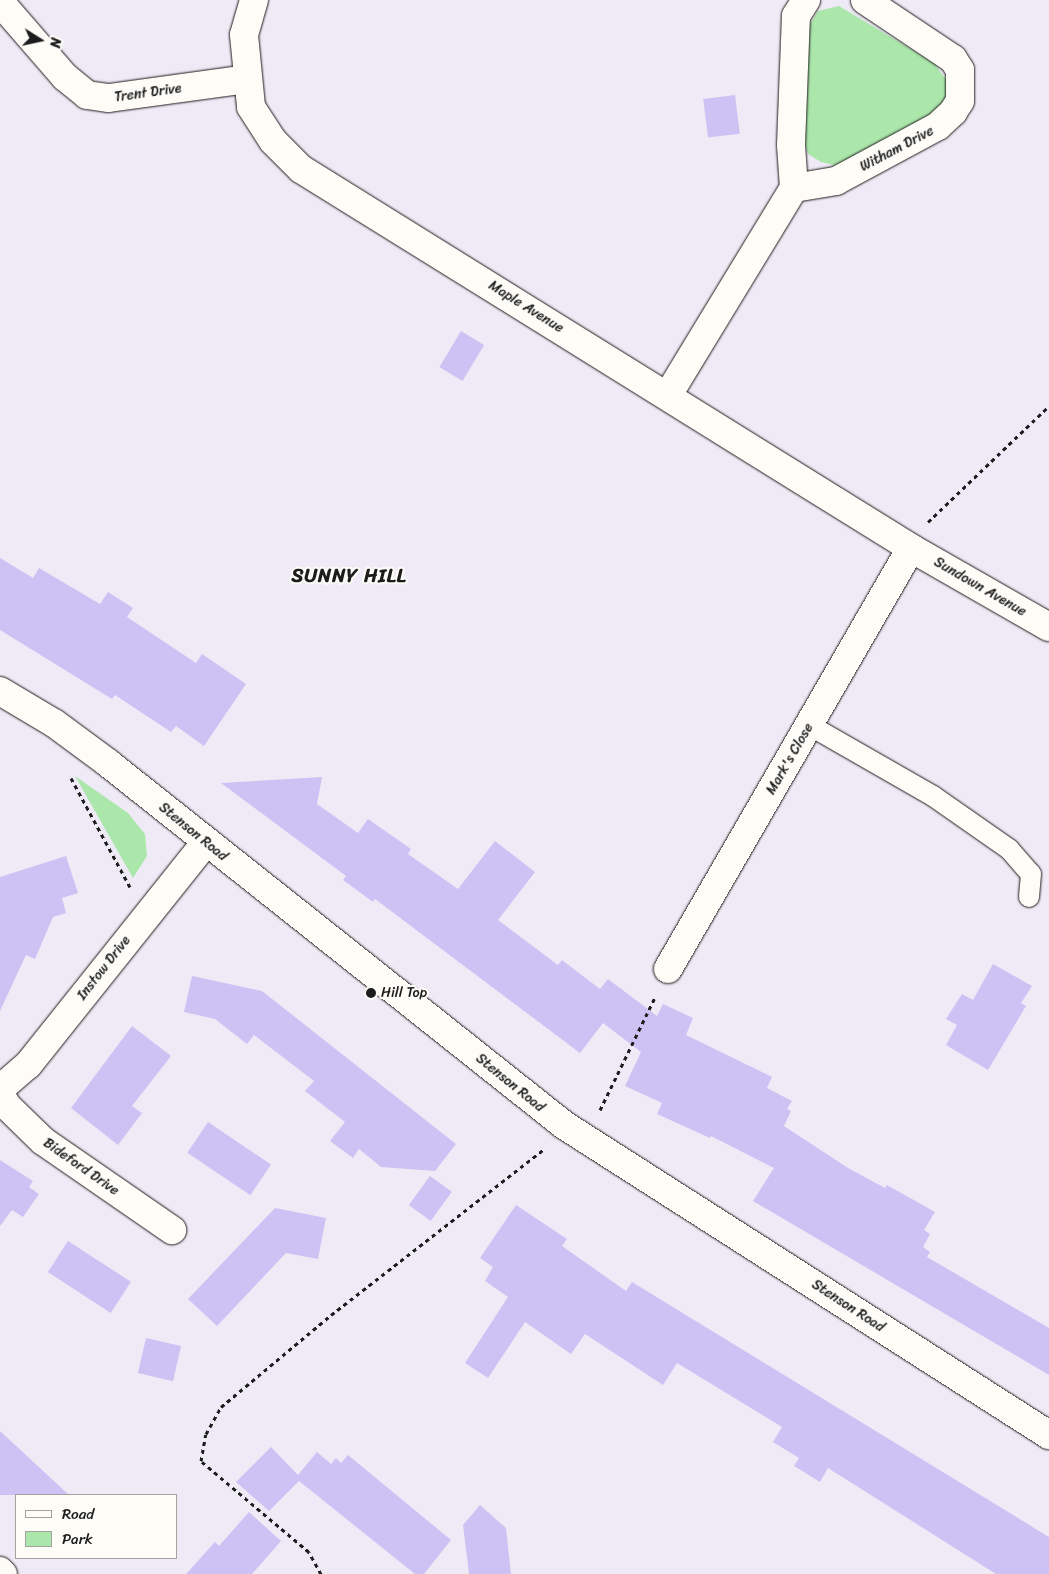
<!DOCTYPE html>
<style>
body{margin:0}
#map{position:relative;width:1049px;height:1574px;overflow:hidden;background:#efebf6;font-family:Sriracha,sans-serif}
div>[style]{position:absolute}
.green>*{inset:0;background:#abe6ab}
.building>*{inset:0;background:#cec2f4;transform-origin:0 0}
.path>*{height:3px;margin-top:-1.5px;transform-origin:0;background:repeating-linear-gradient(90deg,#1c1c1c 0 4px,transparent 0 8px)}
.roads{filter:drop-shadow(0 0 1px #1c1c1c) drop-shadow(0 0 1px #1c1c1c)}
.lane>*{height:20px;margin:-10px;padding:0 10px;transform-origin:10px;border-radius:10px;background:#fdfcf7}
.street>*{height:28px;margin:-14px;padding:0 14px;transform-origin:14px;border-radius:14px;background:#fdfcf7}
.secondary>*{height:28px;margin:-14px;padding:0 14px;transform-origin:14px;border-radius:14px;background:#fdfcf7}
.dots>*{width:14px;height:14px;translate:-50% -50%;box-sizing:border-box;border:2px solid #fdfcf7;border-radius:50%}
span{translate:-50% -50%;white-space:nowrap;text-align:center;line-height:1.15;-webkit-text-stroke:4px #fdfcf7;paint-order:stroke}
.street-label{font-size:14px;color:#1c1c1c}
.poi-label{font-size:14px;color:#1c1c1c}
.left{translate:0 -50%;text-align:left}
.district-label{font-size:19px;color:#1c1c1c;font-weight:700;letter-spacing:1px}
.legend{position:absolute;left:15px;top:1494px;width:162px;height:65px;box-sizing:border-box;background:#fdfcf7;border:1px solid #a3a29f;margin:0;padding:6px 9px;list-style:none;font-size:15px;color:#1c1c1c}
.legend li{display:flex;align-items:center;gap:10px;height:25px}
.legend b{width:25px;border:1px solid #a3a29f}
.north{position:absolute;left:15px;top:15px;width:50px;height:50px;-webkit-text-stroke:4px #fdfcf7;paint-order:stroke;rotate:100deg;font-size:14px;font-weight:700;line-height:20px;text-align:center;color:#1c1c1c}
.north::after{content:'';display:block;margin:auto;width:18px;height:22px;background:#1c1c1c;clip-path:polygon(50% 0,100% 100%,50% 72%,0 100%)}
</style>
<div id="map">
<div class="green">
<div style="clip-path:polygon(839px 6px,934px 63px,947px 81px,948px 92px,939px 109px,846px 163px,834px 165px,821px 162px,808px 154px,804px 141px,809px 26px,818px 11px)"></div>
<div style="clip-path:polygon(75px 776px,128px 813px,145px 834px,147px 856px,133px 878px)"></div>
</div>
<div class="building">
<div style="left:735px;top:95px;width:39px;height:32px;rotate:83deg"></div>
<div style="left:461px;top:331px;width:27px;height:42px;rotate:31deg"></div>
<div style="clip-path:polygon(0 558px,33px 578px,39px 568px,100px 604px,108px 592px,133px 608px,127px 617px,196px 663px,202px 654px,246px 684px,204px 746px,176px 726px,171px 732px,115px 695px,112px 699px,0 630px)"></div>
<div style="clip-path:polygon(322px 777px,317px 804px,358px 833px,368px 819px,411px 849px,408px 854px,458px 889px,495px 841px,535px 872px,498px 920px,558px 965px,562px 960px,600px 989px,608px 979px,657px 1016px,663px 1004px,693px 1018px,686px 1035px,772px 1077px,767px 1088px,792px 1101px,787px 1109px,791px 1111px,784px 1126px,848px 1168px,885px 1188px,887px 1185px,935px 1212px,924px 1230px,930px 1234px,923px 1247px,930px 1252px,927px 1257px,1049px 1328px,1049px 1375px,753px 1201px,774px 1168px,711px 1136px,710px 1138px,657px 1114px,662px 1103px,625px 1086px,641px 1052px,603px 1023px,580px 1053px,375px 899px,373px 902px,343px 880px,346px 876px,221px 783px)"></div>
<div style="clip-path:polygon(66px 856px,78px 893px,62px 898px,66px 913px,53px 917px,35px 959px,26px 955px,0 1011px,0 877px)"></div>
<div style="clip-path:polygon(993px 964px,1032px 986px,1021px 1003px,1026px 1006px,988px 1070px,946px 1045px,957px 1025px,946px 1019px,962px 994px,973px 1000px)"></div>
<div style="clip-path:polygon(192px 976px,262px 991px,456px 1144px,435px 1171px,381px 1167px,359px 1149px,353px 1158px,330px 1141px,345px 1122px,305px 1091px,314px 1081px,254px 1035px,247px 1044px,215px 1019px,184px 1012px)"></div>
<div style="clip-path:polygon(132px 1026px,171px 1056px,132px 1106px,142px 1113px,118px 1145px,71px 1108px)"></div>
<div style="left:208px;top:1122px;width:76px;height:37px;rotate:34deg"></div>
<div style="clip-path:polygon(0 1160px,33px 1181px,29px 1187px,39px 1194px,23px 1217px,12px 1210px,0 1226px)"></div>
<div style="left:430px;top:1176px;width:27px;height:36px;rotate:36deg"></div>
<div style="clip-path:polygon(516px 1205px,567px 1239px,562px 1246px,626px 1291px,632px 1282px,1049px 1537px,1049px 1574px,996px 1574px,828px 1468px,820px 1482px,794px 1466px,799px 1458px,773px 1442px,782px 1427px,677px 1363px,663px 1385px,585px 1334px,571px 1354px,525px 1322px,488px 1378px,465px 1363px,508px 1297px,485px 1281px,493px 1267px,480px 1258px)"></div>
<div style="clip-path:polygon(275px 1208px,326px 1218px,318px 1259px,286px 1253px,217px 1326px,188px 1299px)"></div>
<div style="left:68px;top:1241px;width:75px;height:37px;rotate:33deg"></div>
<div style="left:146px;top:1338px;width:36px;height:36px;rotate:13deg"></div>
<div style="clip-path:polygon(0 1431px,69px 1495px,0 1495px)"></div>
<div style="clip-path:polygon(271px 1447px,298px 1475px,317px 1452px,331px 1464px,336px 1458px,341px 1463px,348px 1455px,451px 1540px,424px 1574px,415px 1574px,299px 1481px,269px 1511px,236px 1482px)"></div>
<div style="clip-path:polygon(480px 1505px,506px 1528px,511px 1574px,469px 1574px,463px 1525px)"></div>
<div style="clip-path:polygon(249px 1512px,281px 1541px,252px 1574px,186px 1574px,215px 1542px,219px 1546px)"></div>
</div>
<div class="path">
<div style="left:928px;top:522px;width:168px;rotate:-43.8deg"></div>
<div style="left:71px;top:778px;width:124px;rotate:61.6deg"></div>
<div style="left:600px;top:1110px;width:126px;rotate:-64deg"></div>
<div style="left:321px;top:1574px;width:25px;rotate:-119deg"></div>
<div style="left:309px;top:1552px;width:141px;rotate:-139.9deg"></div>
<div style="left:201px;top:1461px;width:27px;rotate:-80deg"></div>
<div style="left:206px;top:1434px;width:31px;rotate:-61deg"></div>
<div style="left:221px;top:1407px;width:143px;rotate:-39.9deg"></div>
<div style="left:331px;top:1315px;width:270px;rotate:-37.9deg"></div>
</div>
<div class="roads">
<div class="lane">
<div style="left:809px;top:725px;width:143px;rotate:29.8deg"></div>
<div style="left:933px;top:796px;width:93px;rotate:34.9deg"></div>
<div style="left:1009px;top:849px;width:33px;rotate:49deg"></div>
<div style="left:1031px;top:874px;width:23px;rotate:95deg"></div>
</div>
<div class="street">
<div style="left:254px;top:0;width:36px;rotate:106deg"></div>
<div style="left:244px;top:35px;width:72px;rotate:84.4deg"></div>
<div style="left:251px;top:107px;width:40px;rotate:57.1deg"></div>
<div style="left:273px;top:141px;width:40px;rotate:45deg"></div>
<div style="left:301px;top:169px;width:718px;rotate:31.85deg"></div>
<div style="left:911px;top:548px;width:159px;rotate:29.8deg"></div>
<div style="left:0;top:2px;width:99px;rotate:49.1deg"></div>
<div style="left:65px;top:77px;width:28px;rotate:39deg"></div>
<div style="left:87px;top:95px;width:22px;rotate:8deg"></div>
<div style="left:109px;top:98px;width:139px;rotate:-7.8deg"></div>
<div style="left:794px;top:188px;width:43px;rotate:-9.5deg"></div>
<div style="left:836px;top:181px;width:116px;rotate:-28.3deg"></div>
<div style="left:938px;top:126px;width:21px;rotate:-43deg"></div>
<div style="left:953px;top:112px;width:13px;rotate:-58deg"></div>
<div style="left:960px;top:101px;width:31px;rotate:-90deg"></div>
<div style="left:960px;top:70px;width:13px;rotate:-122deg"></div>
<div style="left:953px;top:59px;width:106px;rotate:-146.2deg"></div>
<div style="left:668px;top:395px;width:242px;rotate:-58.7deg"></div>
<div style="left:794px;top:188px;width:43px;rotate:-94deg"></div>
<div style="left:791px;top:145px;width:129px;rotate:-87.8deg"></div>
<div style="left:796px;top:16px;width:19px;rotate:-58deg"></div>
<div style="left:668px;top:969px;width:486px;rotate:-60deg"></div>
<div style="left:0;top:1089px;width:37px;rotate:-41deg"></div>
<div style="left:28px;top:1065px;width:284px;rotate:-51.4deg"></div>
<div style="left:0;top:1093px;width:15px;rotate:62deg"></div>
<div style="left:7px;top:1106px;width:50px;rotate:44.2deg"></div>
<div style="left:43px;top:1141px;width:157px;rotate:34.6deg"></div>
<div style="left:0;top:1571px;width:4px;rotate:45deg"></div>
</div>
<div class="secondary">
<div style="left:0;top:691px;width:63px;rotate:30.7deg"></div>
<div style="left:54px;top:723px;width:67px;rotate:36.5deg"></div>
<div style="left:108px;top:763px;width:582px;rotate:38.44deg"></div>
<div style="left:564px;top:1125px;width:576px;rotate:32.59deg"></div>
</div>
</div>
<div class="dots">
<div style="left:371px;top:993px;background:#1c1c1c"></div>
</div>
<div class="street-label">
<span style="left:148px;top:93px;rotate:-8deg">Trent Drive</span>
<span style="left:897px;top:149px;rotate:-28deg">Witham Drive</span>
<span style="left:526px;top:307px;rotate:32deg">Maple Avenue</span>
<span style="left:980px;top:587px;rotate:30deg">Sundown Avenue</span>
<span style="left:790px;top:759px;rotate:-60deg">Mark's Close</span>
<span style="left:193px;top:832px;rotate:39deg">Stenson Road</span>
<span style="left:104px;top:968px;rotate:-52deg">Instow Drive</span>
<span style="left:510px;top:1083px;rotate:39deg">Stenson Road</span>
<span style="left:81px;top:1167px;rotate:35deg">Bideford Drive</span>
<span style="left:848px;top:1306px;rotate:33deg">Stenson Road</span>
</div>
<div class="poi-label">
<span class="left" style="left:381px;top:993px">Hill Top</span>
</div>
<div class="district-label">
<span style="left:349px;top:576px">SUNNY HILL</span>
</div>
<ul class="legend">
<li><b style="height:6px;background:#fdfcf7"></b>Road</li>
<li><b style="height:14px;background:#abe6ab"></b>Park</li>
</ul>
<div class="north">N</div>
</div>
